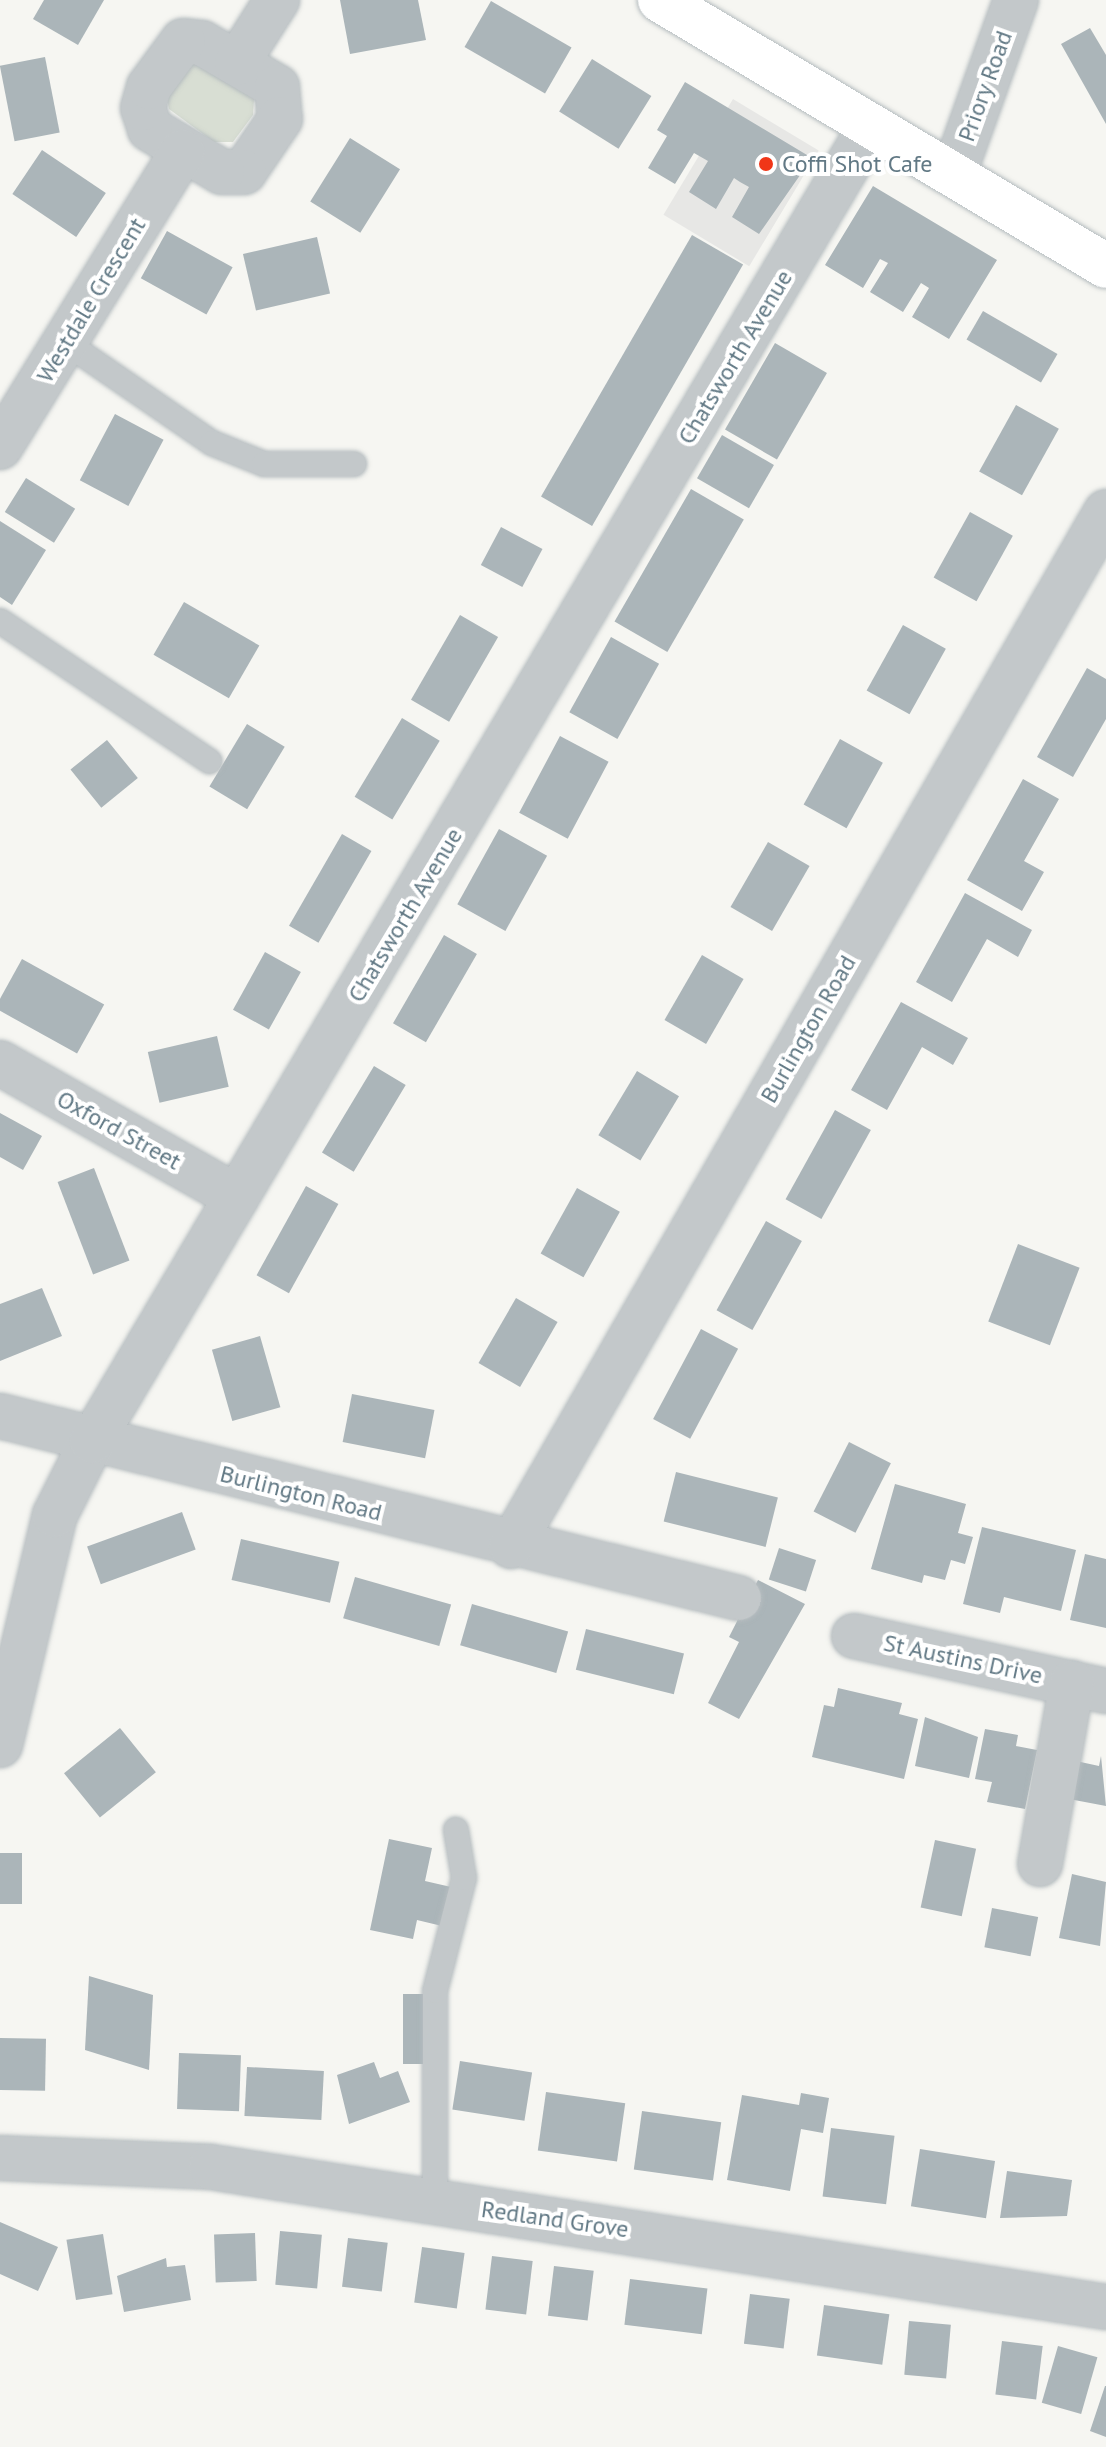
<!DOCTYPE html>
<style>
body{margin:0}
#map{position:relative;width:1106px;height:2447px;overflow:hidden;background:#f6f6f2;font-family:"PT Sans",sans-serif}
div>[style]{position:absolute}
.built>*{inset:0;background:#e7e7e5;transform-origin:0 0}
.green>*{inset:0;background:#d8ded3}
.building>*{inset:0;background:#abb5b9;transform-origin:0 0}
.roads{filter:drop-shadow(0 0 2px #b5bcbf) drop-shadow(0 0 2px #b5bcbf)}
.lane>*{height:24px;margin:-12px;padding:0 12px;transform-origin:12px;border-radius:12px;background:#c3c8ca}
.street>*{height:44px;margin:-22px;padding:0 22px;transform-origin:22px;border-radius:22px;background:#c3c8ca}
.secondary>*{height:44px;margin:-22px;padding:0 22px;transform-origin:22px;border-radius:22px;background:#fff}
.dots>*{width:22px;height:22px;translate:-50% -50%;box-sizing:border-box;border:4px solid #fff;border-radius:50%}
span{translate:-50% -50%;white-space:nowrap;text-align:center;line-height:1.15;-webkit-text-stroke:8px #fff;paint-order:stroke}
.street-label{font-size:24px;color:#627985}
.poi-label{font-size:24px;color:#627985}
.left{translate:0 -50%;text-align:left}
</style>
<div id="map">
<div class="built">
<div style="left:733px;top:99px;width:100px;height:135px;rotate:31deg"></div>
</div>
<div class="green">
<div style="clip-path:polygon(201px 64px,254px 99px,253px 115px,233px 142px,214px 142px,169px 109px,167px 99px,192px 65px)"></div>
</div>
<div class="building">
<div style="clip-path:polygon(44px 0,104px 0,78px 45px,33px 19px)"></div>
<div style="clip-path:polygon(340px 0,418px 0,426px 40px,350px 54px)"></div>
<div style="left:491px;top:1px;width:93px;height:53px;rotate:30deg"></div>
<div style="clip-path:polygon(1090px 28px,1106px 55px,1106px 124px,1061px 44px)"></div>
<div style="left:45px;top:57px;width:77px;height:46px;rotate:79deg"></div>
<div style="left:592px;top:59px;width:70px;height:62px;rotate:32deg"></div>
<div style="clip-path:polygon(685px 82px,812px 158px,759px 234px,732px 217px,749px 187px,740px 182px,734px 178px,716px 209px,689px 192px,708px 161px,694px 153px,675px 184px,648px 168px,667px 136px,657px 130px)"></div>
<div style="left:350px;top:138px;width:59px;height:75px;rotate:32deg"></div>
<div style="left:42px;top:150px;width:77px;height:53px;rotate:34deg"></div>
<div style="clip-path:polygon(873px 186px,997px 260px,949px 339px,912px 317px,929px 288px,921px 283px,903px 312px,870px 292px,888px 263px,880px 259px,863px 288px,825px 265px)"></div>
<div style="left:167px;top:231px;width:75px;height:54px;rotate:29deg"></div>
<div style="left:692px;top:235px;width:59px;height:302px;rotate:30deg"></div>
<div style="left:317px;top:237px;width:58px;height:76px;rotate:77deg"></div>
<div style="left:983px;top:311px;width:86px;height:33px;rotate:30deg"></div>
<div style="left:775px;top:343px;width:60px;height:100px;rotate:30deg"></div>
<div style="left:1016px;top:405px;width:49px;height:76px;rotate:29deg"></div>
<div style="left:115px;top:414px;width:55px;height:75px;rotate:28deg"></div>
<div style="left:722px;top:435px;width:60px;height:50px;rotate:30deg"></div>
<div style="left:26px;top:478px;width:58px;height:40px;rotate:32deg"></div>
<div style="left:691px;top:489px;width:61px;height:153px;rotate:30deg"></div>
<div style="left:970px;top:512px;width:49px;height:75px;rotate:29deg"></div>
<div style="clip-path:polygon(0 521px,46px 550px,12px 605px,0 597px)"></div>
<div style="left:501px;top:527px;width:47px;height:43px;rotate:28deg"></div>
<div style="left:184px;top:602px;width:87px;height:61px;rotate:30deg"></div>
<div style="left:460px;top:615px;width:44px;height:98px;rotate:30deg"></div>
<div style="left:903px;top:625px;width:49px;height:75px;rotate:29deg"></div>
<div style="left:611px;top:637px;width:55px;height:86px;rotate:29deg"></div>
<div style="clip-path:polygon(1087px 668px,1106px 679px,1106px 719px,1073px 777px,1037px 757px)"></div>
<div style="left:402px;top:718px;width:44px;height:92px;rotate:31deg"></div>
<div style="left:247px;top:724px;width:44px;height:73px;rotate:31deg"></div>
<div style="left:560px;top:736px;width:55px;height:87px;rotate:28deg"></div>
<div style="left:840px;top:739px;width:49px;height:75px;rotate:29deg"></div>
<div style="left:107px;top:740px;width:49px;height:47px;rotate:51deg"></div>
<div style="clip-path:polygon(1023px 779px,1059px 799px,1024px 861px,1044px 872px,1022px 911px,967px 880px)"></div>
<div style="left:499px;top:829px;width:55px;height:86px;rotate:29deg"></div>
<div style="left:342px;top:834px;width:34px;height:106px;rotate:30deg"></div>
<div style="left:768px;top:842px;width:48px;height:75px;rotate:30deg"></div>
<div style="clip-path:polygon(965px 893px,1032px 930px,1018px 957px,987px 939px,952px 1002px,916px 982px)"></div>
<div style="left:444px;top:935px;width:38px;height:102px;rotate:30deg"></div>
<div style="left:265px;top:952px;width:41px;height:66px;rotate:29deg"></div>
<div style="left:702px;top:955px;width:48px;height:75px;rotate:30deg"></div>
<div style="left:22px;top:959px;width:94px;height:56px;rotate:29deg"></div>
<div style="clip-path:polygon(901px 1002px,968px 1038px,953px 1065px,922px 1047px,887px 1110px,851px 1090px)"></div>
<div style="left:217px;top:1036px;width:52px;height:71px;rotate:77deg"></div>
<div style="left:374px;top:1066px;width:37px;height:101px;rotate:31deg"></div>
<div style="left:637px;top:1071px;width:49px;height:75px;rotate:31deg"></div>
<div style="left:835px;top:1110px;width:41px;height:102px;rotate:29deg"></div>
<div style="clip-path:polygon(0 1113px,42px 1136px,23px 1170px,0 1157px)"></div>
<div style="left:94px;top:1168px;width:99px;height:39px;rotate:69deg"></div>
<div style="left:306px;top:1186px;width:37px;height:102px;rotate:29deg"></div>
<div style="left:577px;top:1188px;width:49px;height:75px;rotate:29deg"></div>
<div style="left:766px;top:1221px;width:41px;height:102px;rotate:29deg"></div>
<div style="left:1018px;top:1244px;width:66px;height:83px;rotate:21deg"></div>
<div style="clip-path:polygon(42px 1288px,62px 1336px,0 1361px,0 1304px)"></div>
<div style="left:516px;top:1298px;width:48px;height:75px;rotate:30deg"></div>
<div style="left:701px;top:1329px;width:42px;height:102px;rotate:28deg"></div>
<div style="left:260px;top:1336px;width:74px;height:50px;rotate:74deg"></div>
<div style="left:352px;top:1394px;width:84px;height:49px;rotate:11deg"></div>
<div style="left:849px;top:1442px;width:47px;height:78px;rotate:27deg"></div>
<div style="left:676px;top:1472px;width:105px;height:51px;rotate:14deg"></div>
<div style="clip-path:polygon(895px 1484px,966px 1504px,958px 1533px,973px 1537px,965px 1564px,951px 1560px,945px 1580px,924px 1575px,922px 1583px,871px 1569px)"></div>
<div style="left:182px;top:1512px;width:40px;height:101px;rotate:70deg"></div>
<div style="clip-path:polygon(982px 1527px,1076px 1550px,1061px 1611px,1004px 1597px,1000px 1613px,963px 1604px)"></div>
<div style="left:241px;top:1539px;width:101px;height:42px;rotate:13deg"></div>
<div style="left:779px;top:1548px;width:39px;height:33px;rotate:18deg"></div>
<div style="clip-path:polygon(1085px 1554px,1106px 1559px,1106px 1628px,1070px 1620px)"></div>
<div style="left:355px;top:1577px;width:100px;height:43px;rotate:16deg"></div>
<div style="clip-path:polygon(758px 1580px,805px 1604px,739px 1719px,708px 1703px,739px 1642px,729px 1637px)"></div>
<div style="left:472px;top:1604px;width:100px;height:43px;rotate:16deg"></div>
<div style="left:586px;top:1629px;width:101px;height:42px;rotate:14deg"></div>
<div style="clip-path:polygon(838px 1688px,902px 1703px,899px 1714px,918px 1719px,904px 1779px,812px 1757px,824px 1705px,834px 1707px)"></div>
<div style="clip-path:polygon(925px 1717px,978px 1737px,969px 1778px,915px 1766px)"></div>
<div style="left:120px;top:1728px;width:57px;height:72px;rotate:51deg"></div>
<div style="clip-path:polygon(985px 1729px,1018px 1735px,1016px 1746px,1037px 1750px,1025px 1809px,987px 1802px,992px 1782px,975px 1779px)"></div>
<div style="clip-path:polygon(1101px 1756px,1106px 1806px,1069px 1799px,1076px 1761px,1099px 1766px)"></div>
<div style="clip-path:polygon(389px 1839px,432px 1848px,425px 1881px,451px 1887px,442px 1926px,417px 1920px,413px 1939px,370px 1930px)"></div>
<div style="left:935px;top:1840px;width:42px;height:69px;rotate:12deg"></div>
<div style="left:0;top:1853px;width:22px;height:51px"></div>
<div style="clip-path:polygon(1072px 1874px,1106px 1882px,1100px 1946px,1059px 1938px)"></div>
<div style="left:992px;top:1908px;width:47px;height:40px;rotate:11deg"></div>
<div style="clip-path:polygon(89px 1976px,153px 1995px,149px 2070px,85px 2050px)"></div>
<div style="left:403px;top:1994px;width:23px;height:70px"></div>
<div style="left:0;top:2038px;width:46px;height:52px;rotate:1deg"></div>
<div style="left:179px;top:2053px;width:62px;height:56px;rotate:2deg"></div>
<div style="left:460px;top:2061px;width:73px;height:49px;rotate:9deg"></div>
<div style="clip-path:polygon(374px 2062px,380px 2078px,398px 2071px,410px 2102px,349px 2124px,337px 2075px)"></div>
<div style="left:247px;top:2067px;width:77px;height:49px;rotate:3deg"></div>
<div style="left:546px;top:2092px;width:80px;height:59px;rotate:8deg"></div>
<div style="clip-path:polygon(801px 2093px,829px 2098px,823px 2133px,801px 2129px,790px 2191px,727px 2180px,742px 2095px,799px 2105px)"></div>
<div style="left:642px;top:2111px;width:80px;height:59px;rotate:8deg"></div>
<div style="left:831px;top:2128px;width:64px;height:69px;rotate:7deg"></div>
<div style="left:920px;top:2149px;width:76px;height:58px;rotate:9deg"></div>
<div style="clip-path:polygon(1007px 2171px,1072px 2180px,1067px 2216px,1000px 2218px)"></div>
<div style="clip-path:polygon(0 2222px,58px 2247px,38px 2291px,0 2274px)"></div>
<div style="left:280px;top:2231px;width:42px;height:54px;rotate:5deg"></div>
<div style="left:255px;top:2233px;width:48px;height:41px;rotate:88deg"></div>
<div style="left:103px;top:2234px;width:61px;height:37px;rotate:81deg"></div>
<div style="left:348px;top:2238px;width:40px;height:49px;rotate:7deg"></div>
<div style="left:422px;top:2247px;width:43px;height:56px;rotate:8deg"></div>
<div style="left:492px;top:2256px;width:41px;height:54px;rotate:7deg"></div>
<div style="clip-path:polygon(166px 2258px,167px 2267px,185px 2265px,191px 2300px,124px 2312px,117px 2276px)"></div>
<div style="left:554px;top:2266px;width:40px;height:50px;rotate:7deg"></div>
<div style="left:630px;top:2279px;width:78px;height:46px;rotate:7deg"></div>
<div style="left:750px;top:2294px;width:40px;height:50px;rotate:7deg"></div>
<div style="left:824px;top:2305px;width:66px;height:51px;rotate:8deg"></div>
<div style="left:909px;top:2321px;width:42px;height:54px;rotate:5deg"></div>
<div style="left:1002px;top:2341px;width:41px;height:54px;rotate:7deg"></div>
<div style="left:1058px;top:2346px;width:41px;height:59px;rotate:16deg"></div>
<div style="clip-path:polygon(1105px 2386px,1106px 2386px,1106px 2437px,1090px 2431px)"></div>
</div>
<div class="roads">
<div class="lane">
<div style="left:65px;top:342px;width:178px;rotate:34.5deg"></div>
<div style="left:212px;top:443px;width:56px;rotate:22deg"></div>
<div style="left:264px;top:464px;width:90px"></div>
<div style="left:0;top:621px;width:252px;rotate:33.8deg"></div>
<div style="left:435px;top:2201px;width:210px;rotate:-90deg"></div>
<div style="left:435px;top:1991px;width:117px;rotate:-75.6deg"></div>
<div style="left:464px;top:1878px;width:49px;rotate:-99.5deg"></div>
</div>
<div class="street">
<div style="left:183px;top:41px;width:19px;rotate:6deg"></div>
<div style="left:202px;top:43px;width:87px;rotate:30.4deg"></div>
<div style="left:277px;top:87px;width:32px;rotate:85deg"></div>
<div style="left:280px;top:119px;width:64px;rotate:124.2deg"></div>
<div style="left:244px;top:172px;width:22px;rotate:180deg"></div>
<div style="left:222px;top:172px;width:84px;rotate:-149.2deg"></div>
<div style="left:150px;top:129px;width:22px;rotate:-108deg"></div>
<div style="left:143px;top:108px;width:22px;rotate:-74deg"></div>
<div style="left:149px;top:87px;width:57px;rotate:-53.5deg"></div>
<div style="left:237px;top:63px;width:75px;rotate:-57.6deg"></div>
<div style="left:954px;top:173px;width:184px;rotate:-70.3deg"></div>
<div style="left:0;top:447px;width:347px;rotate:-58.3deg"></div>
<div style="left:0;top:1063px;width:272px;rotate:29.5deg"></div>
<div style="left:0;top:1416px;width:761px;rotate:13.84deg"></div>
<div style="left:511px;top:1546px;width:1193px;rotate:-60.08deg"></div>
<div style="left:854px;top:1636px;width:258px;rotate:12.3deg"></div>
<div style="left:0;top:1745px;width:236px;rotate:-76.6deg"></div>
<div style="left:55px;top:1515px;width:83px;rotate:-63.4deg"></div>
<div style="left:92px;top:1441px;width:1528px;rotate:-59.36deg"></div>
<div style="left:1040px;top:1864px;width:184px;rotate:-80deg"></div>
<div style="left:0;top:2158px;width:211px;rotate:2.4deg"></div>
<div style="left:211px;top:2167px;width:906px;rotate:8.89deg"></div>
</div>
<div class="secondary">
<div style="left:660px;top:0;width:519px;rotate:30.81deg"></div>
</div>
</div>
<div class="dots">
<div style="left:766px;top:164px;background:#f03618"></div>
</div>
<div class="street-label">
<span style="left:985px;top:86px;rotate:-70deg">Priory Road</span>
<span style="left:91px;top:300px;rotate:-59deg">Westdale Crescent</span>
<span style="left:735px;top:357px;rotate:-59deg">Chatsworth Avenue</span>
<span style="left:405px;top:915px;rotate:-59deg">Chatsworth Avenue</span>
<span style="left:808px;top:1029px;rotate:-60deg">Burlington Road</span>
<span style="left:119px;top:1130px;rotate:29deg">Oxford Street</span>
<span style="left:301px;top:1493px;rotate:14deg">Burlington Road</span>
<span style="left:963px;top:1659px;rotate:12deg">St Austins Drive</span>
<span style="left:555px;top:2219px;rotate:8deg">Redland Grove</span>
</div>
<div class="poi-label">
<span class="left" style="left:782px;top:164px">Coffi Shot Cafe</span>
</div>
</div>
